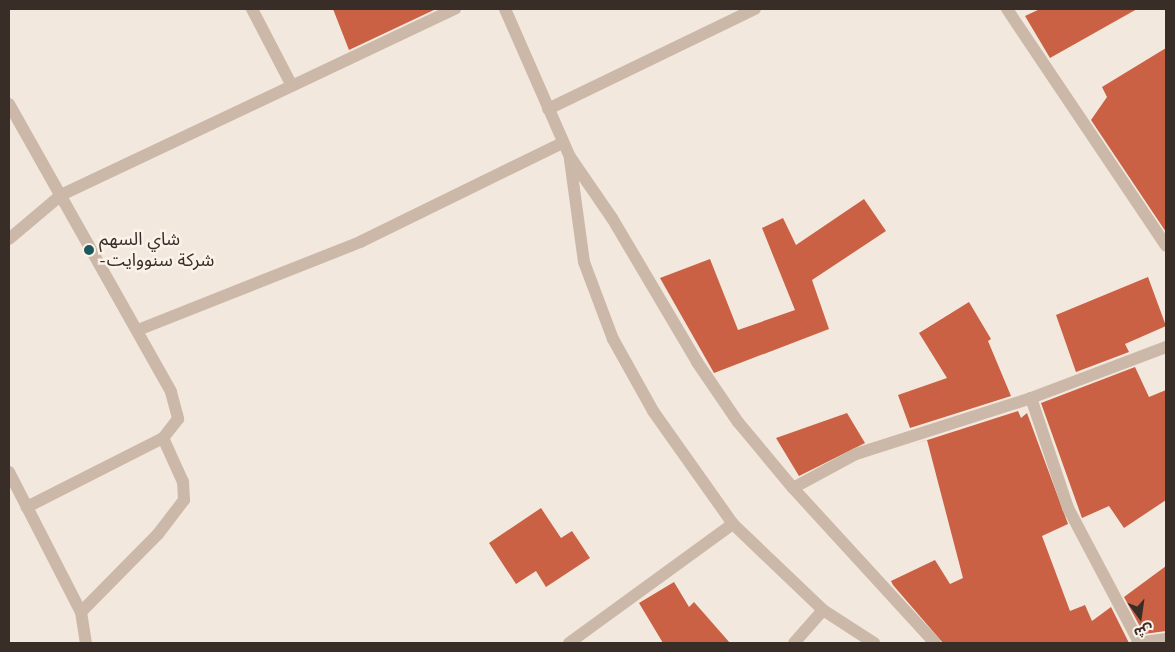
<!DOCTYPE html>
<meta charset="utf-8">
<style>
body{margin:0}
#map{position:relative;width:1175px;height:652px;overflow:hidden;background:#f3e8dd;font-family:Mulish,"Noto Sans Arabic",sans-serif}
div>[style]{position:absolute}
.building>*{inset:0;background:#ca6144}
.street>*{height:12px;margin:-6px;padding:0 6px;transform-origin:6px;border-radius:6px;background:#ccb8a8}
.dots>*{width:14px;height:14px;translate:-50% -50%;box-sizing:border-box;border:2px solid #fbf2ea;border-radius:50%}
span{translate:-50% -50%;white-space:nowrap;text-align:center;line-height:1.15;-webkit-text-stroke:5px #fbf2ea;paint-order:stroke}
.poi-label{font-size:18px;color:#392d28}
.left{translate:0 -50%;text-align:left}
.frame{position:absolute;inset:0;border:10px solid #392d28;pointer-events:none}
.north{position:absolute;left:1115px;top:592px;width:50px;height:50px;-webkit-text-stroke:4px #fbf2ea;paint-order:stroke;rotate:166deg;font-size:14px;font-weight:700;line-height:20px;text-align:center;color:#392d28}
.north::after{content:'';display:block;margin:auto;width:18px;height:22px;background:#392d28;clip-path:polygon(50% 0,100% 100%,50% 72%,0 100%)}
</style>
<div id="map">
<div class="building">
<div style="clip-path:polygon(333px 9px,436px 9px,349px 50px)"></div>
<div style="clip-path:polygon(1040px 9px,1137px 9px,1050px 58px,1025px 16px)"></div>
<div style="clip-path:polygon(1166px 48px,1166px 232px,1091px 120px,1107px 97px,1102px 87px)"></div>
<div style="clip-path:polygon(864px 199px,886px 231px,812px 280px,829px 329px,714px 373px,660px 278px,710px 259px,738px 330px,795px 310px,762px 228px,783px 218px,796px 245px)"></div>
<div style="clip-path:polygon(1148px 277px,1166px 326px,1125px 344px,1129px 352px,1076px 372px,1056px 315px)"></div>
<div style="clip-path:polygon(969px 302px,991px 339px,988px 341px,1011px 396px,910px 428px,898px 395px,947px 378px,919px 333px)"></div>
<div style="clip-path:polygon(1135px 367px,1149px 397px,1166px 390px,1166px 500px,1124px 528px,1109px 506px,1082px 518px,1041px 403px)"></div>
<div style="clip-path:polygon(1018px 411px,1021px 418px,1027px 413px,1068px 524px,1042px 536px,1070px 611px,1085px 605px,1092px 621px,1111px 607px,1129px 643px,943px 643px,893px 585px,891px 581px,935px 560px,950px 584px,963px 578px,927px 440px,915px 444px)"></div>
<div style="clip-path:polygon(847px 413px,865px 443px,799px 476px,776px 438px)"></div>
<div style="clip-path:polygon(541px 508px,561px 538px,572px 531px,590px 558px,546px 587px,536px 571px,516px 584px,489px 543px)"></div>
<div style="clip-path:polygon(1166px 566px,1166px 631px,1144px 634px,1124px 597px)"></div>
<div style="clip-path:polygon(674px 582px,689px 607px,694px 602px,730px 643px,663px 643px,639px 603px)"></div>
</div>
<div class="street">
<div style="left:252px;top:9px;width:85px;rotate:62.5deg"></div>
<div style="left:505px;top:9px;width:162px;rotate:66.3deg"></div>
<div style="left:570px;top:157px;width:74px;rotate:55.5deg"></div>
<div style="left:612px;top:218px;width:167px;rotate:59.4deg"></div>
<div style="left:697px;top:362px;width:73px;rotate:55.7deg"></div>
<div style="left:738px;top:422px;width:86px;rotate:50.2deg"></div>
<div style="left:793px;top:488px;width:210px;rotate:47.5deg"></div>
<div style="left:1007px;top:9px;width:285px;rotate:56.1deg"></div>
<div style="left:9px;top:104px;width:330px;rotate:60.6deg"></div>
<div style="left:171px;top:392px;width:28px;rotate:75deg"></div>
<div style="left:178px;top:419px;width:24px;rotate:128deg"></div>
<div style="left:163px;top:438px;width:153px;rotate:153.1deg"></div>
<div style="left:548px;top:109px;width:230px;rotate:-25.8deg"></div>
<div style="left:570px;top:160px;width:103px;rotate:82.2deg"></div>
<div style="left:584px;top:262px;width:82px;rotate:69.4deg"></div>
<div style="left:613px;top:339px;width:82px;rotate:60.9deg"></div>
<div style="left:653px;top:411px;width:138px;rotate:54.7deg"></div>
<div style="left:733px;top:524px;width:124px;rotate:43.7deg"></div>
<div style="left:823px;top:610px;width:61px;rotate:32.9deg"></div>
<div style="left:9px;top:239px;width:68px;rotate:-40.2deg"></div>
<div style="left:61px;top:195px;width:436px;rotate:-25.3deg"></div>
<div style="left:138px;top:330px;width:239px;rotate:-21.6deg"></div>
<div style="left:360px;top:242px;width:225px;rotate:-26.1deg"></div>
<div style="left:1031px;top:398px;width:116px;rotate:71.4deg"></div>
<div style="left:1068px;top:508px;width:152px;rotate:62.1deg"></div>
<div style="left:9px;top:472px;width:157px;rotate:62.8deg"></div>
<div style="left:81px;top:612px;width:31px;rotate:81deg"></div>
<div style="left:793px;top:488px;width:72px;rotate:-28.4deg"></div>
<div style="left:856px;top:454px;width:184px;rotate:-17.7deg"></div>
<div style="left:1031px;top:398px;width:144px;rotate:-20.7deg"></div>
<div style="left:81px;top:612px;width:110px;rotate:-45.4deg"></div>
<div style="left:158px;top:534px;width:43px;rotate:-52.6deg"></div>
<div style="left:184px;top:500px;width:18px;rotate:-93deg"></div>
<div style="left:183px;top:482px;width:48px;rotate:-114.4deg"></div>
<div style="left:569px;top:643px;width:203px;rotate:-36deg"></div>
<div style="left:794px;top:643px;width:44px;rotate:-48.7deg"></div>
<div style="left:1137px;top:643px;width:29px;rotate:-8deg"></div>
</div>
<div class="dots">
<div style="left:89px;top:250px;background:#1c595c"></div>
</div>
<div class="poi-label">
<span class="left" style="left:99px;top:250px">شاي السهم<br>-شركة سنووايت</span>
</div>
<div class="frame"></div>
<div class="north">ش</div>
</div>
